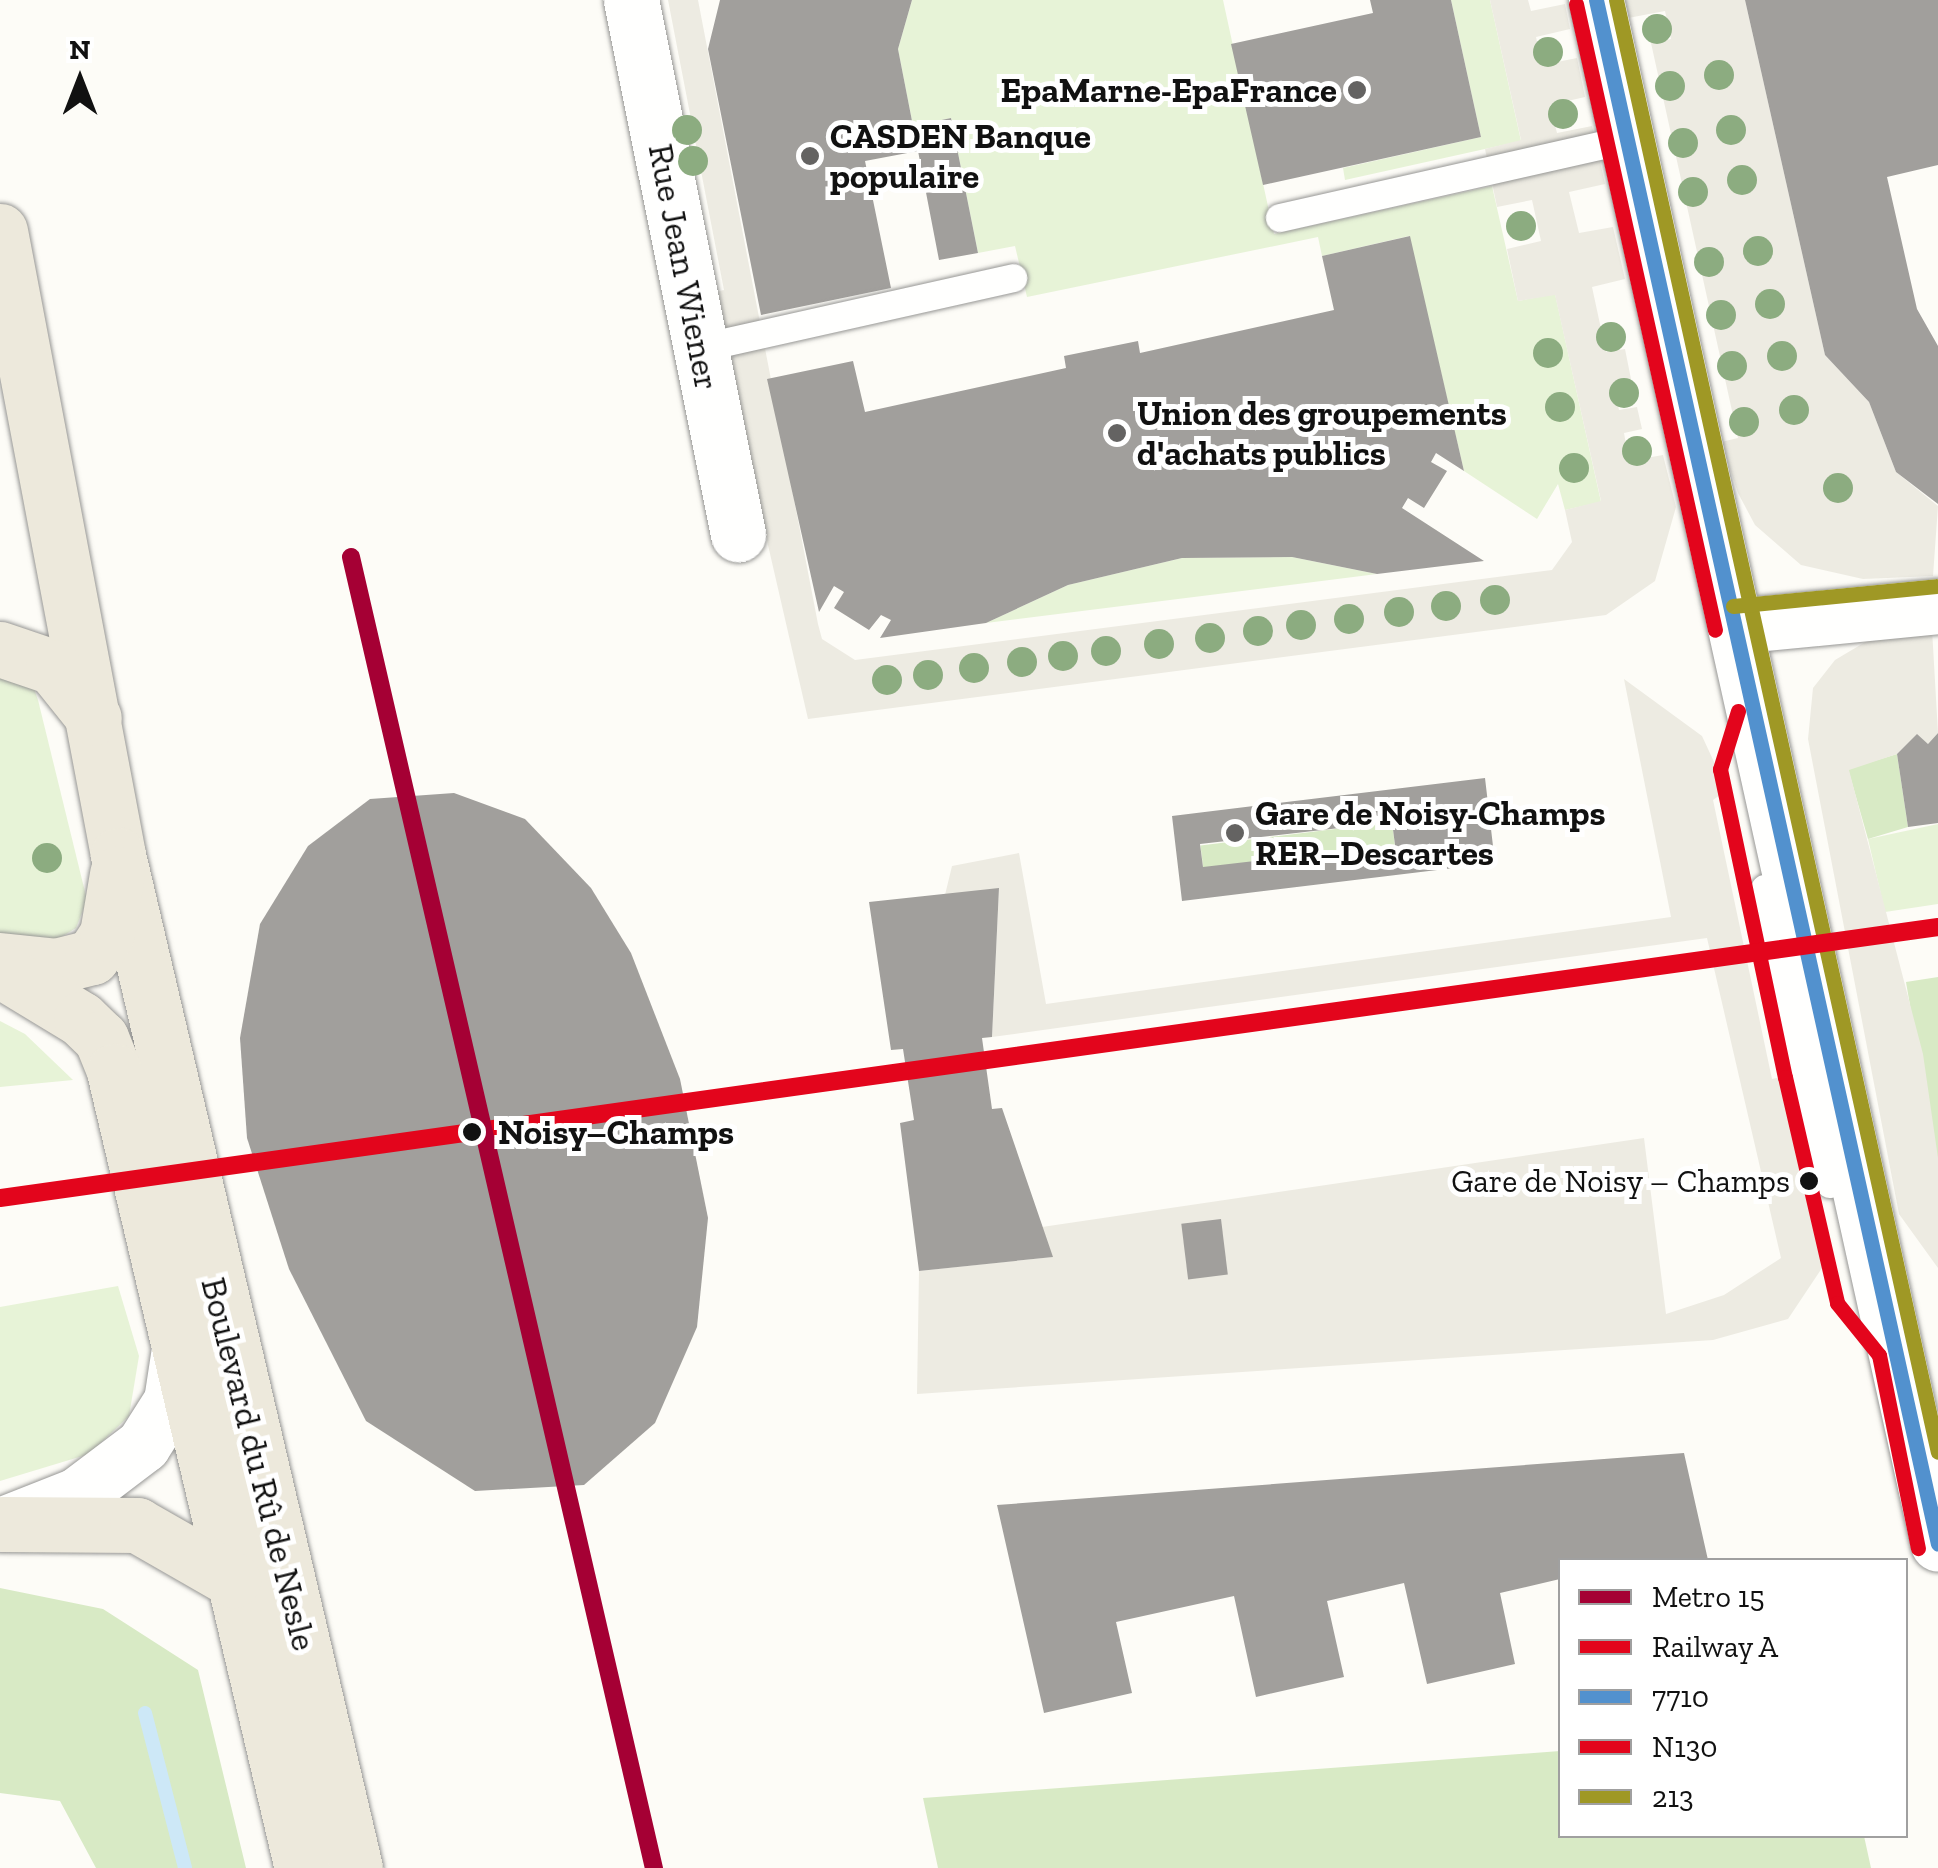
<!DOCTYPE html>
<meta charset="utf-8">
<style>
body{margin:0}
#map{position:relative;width:1938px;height:1868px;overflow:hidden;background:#fdfcf7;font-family:"Zilla Slab",serif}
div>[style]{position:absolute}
.green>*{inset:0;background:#e7f3d7}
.forest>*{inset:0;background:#d8eac5;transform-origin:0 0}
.plaza>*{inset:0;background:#edebe2}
.stream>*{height:14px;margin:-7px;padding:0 7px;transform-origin:7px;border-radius:7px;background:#cde8f7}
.building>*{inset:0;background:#a19f9c;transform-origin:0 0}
.roads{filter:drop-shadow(0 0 2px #979795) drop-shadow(0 0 2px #979795)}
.service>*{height:28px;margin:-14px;padding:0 14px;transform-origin:14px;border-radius:14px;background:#fffffe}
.minor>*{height:55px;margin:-27.5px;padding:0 27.5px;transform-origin:27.5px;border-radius:27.5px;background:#fffffe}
.primary>*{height:55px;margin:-27.5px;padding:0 27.5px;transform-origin:27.5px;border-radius:27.5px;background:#ede9dc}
.bus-1>*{height:15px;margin:-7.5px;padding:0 7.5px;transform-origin:7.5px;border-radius:7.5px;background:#5291ce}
.bus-2>*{height:15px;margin:-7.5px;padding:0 7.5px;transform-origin:7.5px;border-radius:7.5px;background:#e3051c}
.bus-3>*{height:15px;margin:-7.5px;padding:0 7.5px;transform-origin:7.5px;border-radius:7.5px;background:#9f9825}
.rail-1>*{height:18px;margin:-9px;padding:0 9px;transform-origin:9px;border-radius:9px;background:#e3051c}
.metro-1>*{height:18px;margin:-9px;padding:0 9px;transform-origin:9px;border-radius:9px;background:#a50034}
.trees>*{width:30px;height:30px;margin:-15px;border-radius:50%;background:#8cac80}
.dots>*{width:28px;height:28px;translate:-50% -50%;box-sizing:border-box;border:5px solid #fff;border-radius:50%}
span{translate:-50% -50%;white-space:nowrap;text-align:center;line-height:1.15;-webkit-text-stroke:10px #fff;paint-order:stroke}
.bus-label{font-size:32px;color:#111}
.right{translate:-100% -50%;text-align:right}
.poi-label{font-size:35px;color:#111;font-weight:700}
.left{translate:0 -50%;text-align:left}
.street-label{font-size:35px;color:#111}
.stop-label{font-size:35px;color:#111;font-weight:700}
.legend{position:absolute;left:1558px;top:1558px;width:350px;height:280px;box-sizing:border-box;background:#fff;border:2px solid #a0a0a0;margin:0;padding:12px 18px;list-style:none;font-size:30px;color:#111}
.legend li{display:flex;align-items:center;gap:20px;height:50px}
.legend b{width:50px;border:2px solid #a0a0a0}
.north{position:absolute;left:30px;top:30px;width:100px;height:100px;-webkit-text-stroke:8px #fff;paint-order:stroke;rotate:0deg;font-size:28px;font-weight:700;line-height:40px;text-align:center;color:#111}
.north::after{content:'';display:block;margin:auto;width:35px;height:45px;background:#111;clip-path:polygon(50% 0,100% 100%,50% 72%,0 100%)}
</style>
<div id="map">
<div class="green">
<div style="clip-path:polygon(912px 0,1223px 0,1274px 234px,1492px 186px,1518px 301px,1555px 294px,1601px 502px,1565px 510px,1558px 484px,1537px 519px,1464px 471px,1409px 236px,1322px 256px,1318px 237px,1027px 297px,1015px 246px,978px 253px,951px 118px,913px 126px,898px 49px)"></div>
<div style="clip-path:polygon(1451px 0,1490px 0,1521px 141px,1345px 180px,1343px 168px,1481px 137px)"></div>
<div style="clip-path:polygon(1292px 557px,1377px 574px,986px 623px,1068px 585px,1182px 558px)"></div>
<div style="clip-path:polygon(0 667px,33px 686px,38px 700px,87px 900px,76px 928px,48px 945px,0 942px)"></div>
<div style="clip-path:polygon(1938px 824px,1938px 904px,1885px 912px,1868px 839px)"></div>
<div style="clip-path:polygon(0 1021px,25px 1034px,73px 1080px,0 1087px)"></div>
<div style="clip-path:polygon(118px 1286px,139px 1356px,129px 1416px,89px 1454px,0 1481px,0 1307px)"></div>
</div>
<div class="forest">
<div style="clip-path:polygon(1897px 754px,1908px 827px,1868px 839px,1848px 769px)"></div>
<div style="left:1392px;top:822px;width:23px;height:193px;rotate:83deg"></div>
<div style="clip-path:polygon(1938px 977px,1938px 1158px,1936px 1158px,1906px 982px)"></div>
<div style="clip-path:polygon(0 1588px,103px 1609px,198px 1670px,246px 1868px,96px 1868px,60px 1801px,0 1793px)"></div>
<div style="clip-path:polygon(1560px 1751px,1560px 1836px,1864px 1836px,1871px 1868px,938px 1868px,923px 1798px)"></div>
</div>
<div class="plaza">
<div style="clip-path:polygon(668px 0,698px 0,818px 624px,822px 639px,855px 660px,1552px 570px,1572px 542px,1565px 510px,1601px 501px,1555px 295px,1518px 301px,1507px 249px,1541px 241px,1532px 200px,1497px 207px,1485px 149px,1521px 140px,1490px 0,1528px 0,1531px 11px,1565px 4px,1570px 29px,1536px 37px,1542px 65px,1577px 58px,1585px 97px,1550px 105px,1557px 133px,1592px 126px,1605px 184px,1569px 192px,1579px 233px,1613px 227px,1625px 279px,1592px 287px,1606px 352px,1625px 349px,1631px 379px,1613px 383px,1619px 410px,1637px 407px,1642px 429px,1624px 433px,1629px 461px,1663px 455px,1676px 507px,1655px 581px,1606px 615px,808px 719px,710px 293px,724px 290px)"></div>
<div style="clip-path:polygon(1624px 0,1745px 0,1825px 355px,1869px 402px,1896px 472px,1938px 506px,1933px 576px,1863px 579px,1801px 565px,1755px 525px,1738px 493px,1721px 442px,1738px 438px,1651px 43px,1671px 39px,1665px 11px,1628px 18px)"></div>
<div style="clip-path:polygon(1932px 629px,1938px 733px,1928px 744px,1917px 735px,1897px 754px,1849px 770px,1923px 1054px,1938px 1158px,1938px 1268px,1899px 1214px,1808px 739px,1813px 688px,1835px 660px,1882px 632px)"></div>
<div style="clip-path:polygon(1624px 679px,1702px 736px,1727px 790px,1713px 800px,1772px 1079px,1791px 1075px,1828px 1259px,1788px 1319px,1713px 1340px,917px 1394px,919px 1271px,1052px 1257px,1042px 1227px,1644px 1138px,1666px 1314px,1724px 1295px,1781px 1258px,1707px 938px,992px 1037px,999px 889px,945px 895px,952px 866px,1019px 853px,1046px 1004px,1671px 917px)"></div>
</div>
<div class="stream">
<div style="left:145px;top:1713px;width:160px;rotate:75.5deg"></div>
</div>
<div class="building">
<div style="clip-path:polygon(720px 0,912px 0,898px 49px,913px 126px,951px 118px,978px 253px,939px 260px,918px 151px,865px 161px,891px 288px,761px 315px,708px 49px)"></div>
<div style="clip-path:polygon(1370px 0,1451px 0,1481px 137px,1263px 185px,1231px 44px,1373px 13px)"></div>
<div style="clip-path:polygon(1745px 0,1938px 0,1938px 165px,1887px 177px,1917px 309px,1938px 346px,1938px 504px,1896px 472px,1869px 402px,1825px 355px)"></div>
<div style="clip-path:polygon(1410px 236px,1464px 471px,1436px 453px,1431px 462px,1447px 471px,1424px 508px,1408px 498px,1402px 508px,1484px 561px,1377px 574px,1292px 557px,1182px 558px,1068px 585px,986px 623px,880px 638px,891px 620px,881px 615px,869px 630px,834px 608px,844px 592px,834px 586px,819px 612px,767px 379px,853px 361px,865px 412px,1066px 368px,1064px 356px,1138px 341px,1140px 353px,1334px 310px,1322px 256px)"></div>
<div style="clip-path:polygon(1938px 733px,1938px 823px,1908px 827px,1897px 754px,1917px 734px,1928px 744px)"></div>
<div style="clip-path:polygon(evenodd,1485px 778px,1495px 863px,1182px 901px,1172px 816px,1485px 778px,1392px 822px,1395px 845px,1203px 867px,1200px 844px,1392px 822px)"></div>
<div style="clip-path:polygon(454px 793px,525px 819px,591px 888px,631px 953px,680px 1079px,708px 1218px,697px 1327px,655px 1423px,584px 1485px,475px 1491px,366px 1421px,289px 1269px,247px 1138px,240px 1038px,260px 924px,308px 846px,370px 799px)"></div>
<div style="clip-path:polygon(999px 888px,992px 1037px,982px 1038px,992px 1109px,1002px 1108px,1053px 1257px,919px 1271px,900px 1123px,914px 1120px,903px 1049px,891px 1050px,869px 902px)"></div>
<div style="left:1221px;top:1219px;width:56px;height:40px;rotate:83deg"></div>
<div style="clip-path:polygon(1684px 1453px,1708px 1560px,1560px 1560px,1560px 1579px,1500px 1593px,1515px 1664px,1427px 1684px,1404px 1583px,1327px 1601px,1344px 1677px,1256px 1697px,1234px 1596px,1116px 1622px,1132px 1693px,1044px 1713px,997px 1505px)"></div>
</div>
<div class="roads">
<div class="service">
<div style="left:1280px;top:218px;width:355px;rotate:-12.7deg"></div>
<div style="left:701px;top:348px;width:320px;rotate:-12.6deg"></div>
<div style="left:1765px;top:889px;width:302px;rotate:77.6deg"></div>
</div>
<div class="minor">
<div style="left:631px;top:0;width:545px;rotate:78.67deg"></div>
<div style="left:1596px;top:0;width:1581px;rotate:77.51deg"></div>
<div style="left:1735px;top:626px;width:204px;rotate:-5.6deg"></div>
<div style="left:3px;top:1524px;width:79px;rotate:-21.4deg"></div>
<div style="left:77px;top:1495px;width:83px;rotate:-37.1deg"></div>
<div style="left:143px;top:1445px;width:52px;rotate:-57.5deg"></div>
<div style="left:171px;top:1401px;width:53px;rotate:-81.3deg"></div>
</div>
<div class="primary">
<div style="left:0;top:231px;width:635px;rotate:79.29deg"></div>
<div style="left:118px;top:855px;width:1040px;rotate:76.83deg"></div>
<div style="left:0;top:649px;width:56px;rotate:18.8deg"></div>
<div style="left:53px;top:667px;width:65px;rotate:51.2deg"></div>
<div style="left:0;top:960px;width:56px;rotate:6.1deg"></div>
<div style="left:56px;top:966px;width:37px;rotate:-14deg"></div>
<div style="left:92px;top:957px;width:27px;rotate:-57deg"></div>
<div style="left:107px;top:934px;width:61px;rotate:-80.5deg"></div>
<div style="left:0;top:970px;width:95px;rotate:31.2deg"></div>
<div style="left:81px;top:1019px;width:28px;rotate:44deg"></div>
<div style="left:101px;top:1038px;width:35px;rotate:68deg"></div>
<div style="left:114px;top:1071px;width:819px;rotate:76.73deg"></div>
<div style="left:2px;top:1524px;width:135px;rotate:0.4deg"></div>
<div style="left:137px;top:1525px;width:111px;rotate:29.8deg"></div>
</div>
</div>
<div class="bus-1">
<div style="left:1596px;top:0;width:1581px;rotate:77.51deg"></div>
</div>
<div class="bus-2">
<div style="left:1576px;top:4px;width:641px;rotate:77.48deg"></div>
<div style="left:1738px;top:711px;width:61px;rotate:107.2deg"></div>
<div style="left:1720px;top:769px;width:315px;rotate:78.1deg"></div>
<div style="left:1785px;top:1077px;width:232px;rotate:77deg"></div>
<div style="left:1837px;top:1303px;width:67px;rotate:51.1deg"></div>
<div style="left:1879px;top:1355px;width:197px;rotate:78.6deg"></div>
</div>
<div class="bus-3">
<div style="left:1616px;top:0;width:1487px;rotate:77.5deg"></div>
<div style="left:1733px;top:606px;width:204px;rotate:-5.6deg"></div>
</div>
<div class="rail-1">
<div style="left:0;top:1198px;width:1957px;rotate:-7.96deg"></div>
</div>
<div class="metro-1">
<div style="left:351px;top:557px;width:1346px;rotate:76.99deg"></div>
</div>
<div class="trees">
<div style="left:1657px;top:29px"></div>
<div style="left:1548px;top:52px"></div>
<div style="left:1719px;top:75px"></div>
<div style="left:1670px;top:86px"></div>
<div style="left:1563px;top:114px"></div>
<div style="left:687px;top:130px"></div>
<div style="left:1731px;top:130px"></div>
<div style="left:1683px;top:143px"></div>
<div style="left:693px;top:161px"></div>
<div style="left:1742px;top:180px"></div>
<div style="left:1693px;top:192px"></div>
<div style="left:1521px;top:226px"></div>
<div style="left:1758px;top:251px"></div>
<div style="left:1709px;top:262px"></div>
<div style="left:1770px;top:304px"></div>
<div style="left:1721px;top:315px"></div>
<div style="left:1611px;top:337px"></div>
<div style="left:1548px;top:353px"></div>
<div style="left:1782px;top:356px"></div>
<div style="left:1732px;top:366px"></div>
<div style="left:1624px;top:393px"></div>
<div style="left:1560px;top:407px"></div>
<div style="left:1794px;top:410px"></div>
<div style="left:1744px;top:422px"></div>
<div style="left:1637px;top:451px"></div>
<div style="left:1574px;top:468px"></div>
<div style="left:1838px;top:488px"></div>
<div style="left:1495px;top:600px"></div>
<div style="left:1446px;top:606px"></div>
<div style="left:1399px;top:612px"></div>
<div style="left:1349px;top:619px"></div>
<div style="left:1301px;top:625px"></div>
<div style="left:1258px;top:631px"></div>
<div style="left:1210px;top:638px"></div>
<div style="left:1159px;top:644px"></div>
<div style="left:1106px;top:651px"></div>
<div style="left:1063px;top:656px"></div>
<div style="left:1022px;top:662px"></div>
<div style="left:974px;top:668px"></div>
<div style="left:928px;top:675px"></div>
<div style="left:887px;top:680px"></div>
<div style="left:47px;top:858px"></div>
</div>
<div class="dots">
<div style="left:1357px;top:90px;background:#646362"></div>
<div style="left:810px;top:156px;background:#646362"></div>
<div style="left:1117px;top:433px;background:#646362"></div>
<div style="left:1235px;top:833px;background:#646362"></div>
<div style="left:472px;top:1132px;background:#111"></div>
<div style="left:1809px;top:1181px;background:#111"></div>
</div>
<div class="bus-label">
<span class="right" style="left:1790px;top:1181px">Gare de Noisy – Champs</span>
</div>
<div class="poi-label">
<span class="right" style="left:1337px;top:90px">EpaMarne-EpaFrance</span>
<span class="left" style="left:830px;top:156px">CASDEN Banque<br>populaire</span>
<span class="left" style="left:1137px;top:433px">Union des groupements<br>d'achats publics</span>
<span class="left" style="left:1255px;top:833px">Gare de Noisy-Champs<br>RER–Descartes</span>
</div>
<div class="street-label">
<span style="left:684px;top:267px;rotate:79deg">Rue Jean Wiener</span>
<span style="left:259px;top:1464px;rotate:76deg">Boulevard du Rû de Nesle</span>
</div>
<div class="stop-label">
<span class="left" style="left:498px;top:1132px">Noisy–Champs</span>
</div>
<ul class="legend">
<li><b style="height:12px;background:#a50034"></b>Metro 15</li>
<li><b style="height:12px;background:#e3051c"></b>Railway A</li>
<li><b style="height:12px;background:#5291ce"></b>7710</li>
<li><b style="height:12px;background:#e3051c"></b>N130</li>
<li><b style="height:12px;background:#9f9825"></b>213</li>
</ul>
<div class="north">N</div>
</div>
